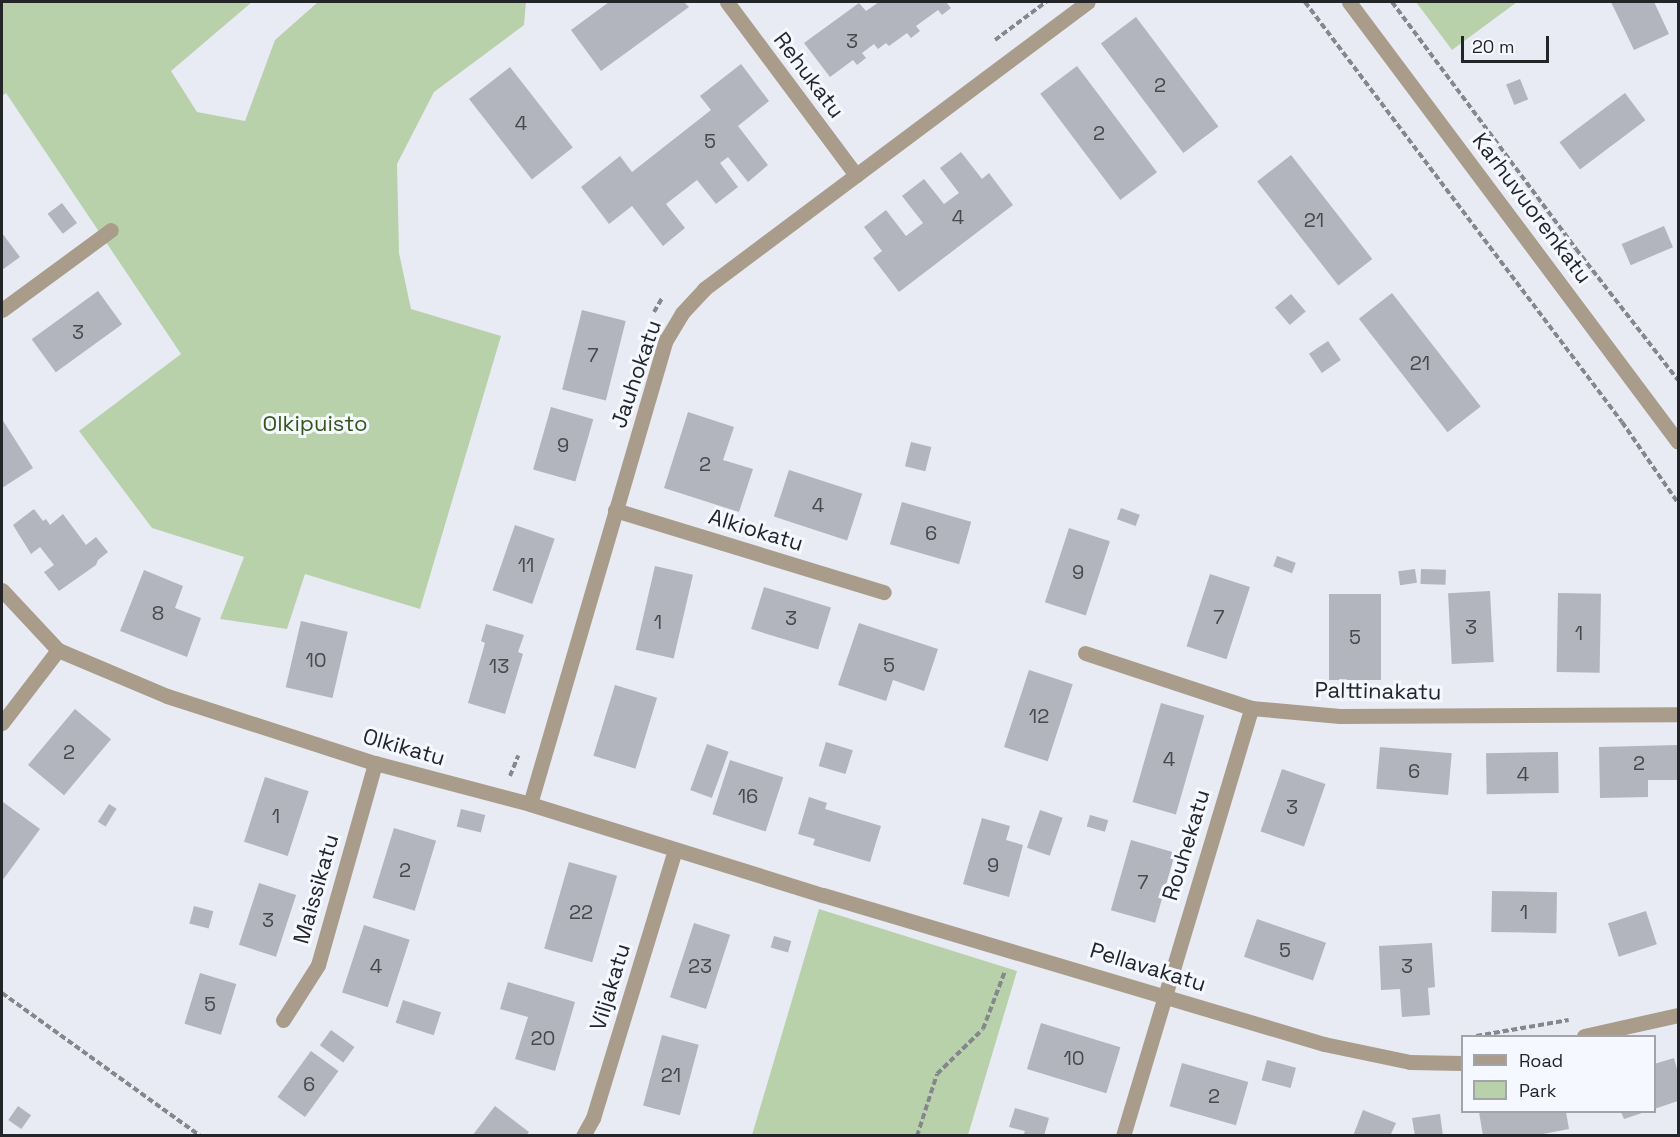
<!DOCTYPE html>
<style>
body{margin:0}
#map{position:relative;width:1680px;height:1137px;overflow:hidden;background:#e8ebf3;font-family:"Space Grotesk",sans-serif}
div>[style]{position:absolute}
.green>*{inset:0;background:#b9d1ab}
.building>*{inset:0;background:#b2b5bd;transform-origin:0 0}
.path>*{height:4px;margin-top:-2px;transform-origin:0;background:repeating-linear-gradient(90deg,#85878d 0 6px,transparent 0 9px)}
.minor>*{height:15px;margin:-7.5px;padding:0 7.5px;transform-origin:7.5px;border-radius:7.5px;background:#a99c8b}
span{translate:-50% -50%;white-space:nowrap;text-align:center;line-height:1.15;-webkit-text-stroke:6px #f6f8ff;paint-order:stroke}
.number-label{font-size:20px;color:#48494d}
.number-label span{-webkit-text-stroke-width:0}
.street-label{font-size:22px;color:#242528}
.park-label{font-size:22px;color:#35551c}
.frame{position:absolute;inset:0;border:3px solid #242528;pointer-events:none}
.legend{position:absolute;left:1461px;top:1035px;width:195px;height:78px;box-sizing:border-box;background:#f6f8ff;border:2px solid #a2a4a9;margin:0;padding:8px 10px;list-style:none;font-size:18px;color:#242528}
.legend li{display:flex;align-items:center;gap:12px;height:30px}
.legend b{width:30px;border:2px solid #a2a4a9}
.scale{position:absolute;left:1461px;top:36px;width:88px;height:27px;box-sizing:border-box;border:3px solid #242528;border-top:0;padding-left:8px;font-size:18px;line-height:21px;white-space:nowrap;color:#242528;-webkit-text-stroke:4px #f6f8ff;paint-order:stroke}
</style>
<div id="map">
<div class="green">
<div style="clip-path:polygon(2px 2px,252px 2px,171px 71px,197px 112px,245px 121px,275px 40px,318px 2px,526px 2px,524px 25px,434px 92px,397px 164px,399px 253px,411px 309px,501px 336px,420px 609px,305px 574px,287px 629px,220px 619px,244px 557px,152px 528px,79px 431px,181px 354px,6px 93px,2px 96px)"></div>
<div style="clip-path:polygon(1416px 2px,1517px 2px,1452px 50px)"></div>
<div style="clip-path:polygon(819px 909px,1017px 971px,968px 1135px,752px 1135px)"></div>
</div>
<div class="building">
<div style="clip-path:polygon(609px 2px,684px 2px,689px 7px,601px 71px,571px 30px)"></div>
<div style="clip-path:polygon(879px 2px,946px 2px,951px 8px,942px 15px,938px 10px,916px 26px,920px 31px,911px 38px,907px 33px,889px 46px,886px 43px,878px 49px,874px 44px,862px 53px,866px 58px,857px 65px,853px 60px,830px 77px,804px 43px,859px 3px,866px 11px)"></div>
<div style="clip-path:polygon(1611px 2px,1654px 2px,1669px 34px,1634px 50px)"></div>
<div style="left:1136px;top:17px;width:137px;height:44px;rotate:53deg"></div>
<div style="clip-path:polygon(741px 64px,769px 101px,738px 126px,768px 165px,748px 182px,728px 157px,720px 163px,738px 187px,716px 204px,697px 180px,666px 204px,685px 228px,663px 246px,632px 206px,609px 224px,581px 187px,620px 156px,632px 172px,711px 110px,700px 96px)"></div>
<div style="left:1077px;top:66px;width:133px;height:46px;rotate:53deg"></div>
<div style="left:510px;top:67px;width:102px;height:52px;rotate:52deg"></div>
<div style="left:1520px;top:79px;width:22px;height:15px;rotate:68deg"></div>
<div style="left:1625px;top:93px;width:34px;height:82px;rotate:53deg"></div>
<div style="clip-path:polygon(961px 152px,982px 179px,989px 173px,1013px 205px,899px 292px,873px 258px,882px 251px,864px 227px,886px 210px,906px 236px,923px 223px,902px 196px,924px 179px,944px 204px,959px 193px,940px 168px)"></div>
<div style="left:1291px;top:155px;width:132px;height:43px;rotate:52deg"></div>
<div style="left:62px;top:203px;width:25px;height:18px;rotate:53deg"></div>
<div style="left:1664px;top:226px;width:23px;height:46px;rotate:67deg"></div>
<div style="clip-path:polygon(2px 233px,20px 257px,2px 270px)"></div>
<div style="left:98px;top:291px;width:41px;height:82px;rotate:54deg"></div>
<div style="left:1392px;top:293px;width:144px;height:42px;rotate:52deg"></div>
<div style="left:1291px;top:294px;width:23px;height:21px;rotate:50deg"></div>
<div style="left:582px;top:310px;width:45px;height:82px;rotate:14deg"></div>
<div style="left:1328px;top:341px;width:23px;height:23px;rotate:56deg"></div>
<div style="left:551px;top:407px;width:44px;height:65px;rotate:16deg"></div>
<div style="clip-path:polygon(688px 412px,734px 427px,723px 460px,753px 469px,739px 512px,664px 488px)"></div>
<div style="clip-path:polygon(2px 419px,33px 468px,2px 488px)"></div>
<div style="left:911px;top:442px;width:21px;height:25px;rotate:14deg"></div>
<div style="left:789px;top:470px;width:77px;height:49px;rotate:18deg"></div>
<div style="left:902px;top:502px;width:72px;height:44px;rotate:16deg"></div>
<div style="left:1121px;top:508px;width:20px;height:12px;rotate:20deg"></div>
<div style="clip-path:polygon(34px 509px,43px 521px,46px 519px,50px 525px,63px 514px,86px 545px,96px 537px,108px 552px,98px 560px,96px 565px,59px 591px,44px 572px,54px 565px,40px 547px,31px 554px,13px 525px)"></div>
<div style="left:515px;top:525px;width:42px;height:69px;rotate:19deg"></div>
<div style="left:1069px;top:528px;width:43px;height:78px;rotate:18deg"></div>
<div style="left:1277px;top:556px;width:20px;height:11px;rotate:20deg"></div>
<div style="left:655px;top:566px;width:39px;height:86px;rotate:13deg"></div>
<div style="left:1415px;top:569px;width:14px;height:17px;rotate:82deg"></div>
<div style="left:1421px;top:569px;width:25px;height:15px;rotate:2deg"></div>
<div style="clip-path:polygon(144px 570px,183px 586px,175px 608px,201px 618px,187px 657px,120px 631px)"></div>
<div style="left:1210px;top:574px;width:42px;height:76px;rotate:18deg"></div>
<div style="left:764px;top:587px;width:70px;height:44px;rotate:17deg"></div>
<div style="left:1490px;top:591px;width:71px;height:42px;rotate:87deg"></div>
<div style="left:1558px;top:593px;width:43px;height:79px;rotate:1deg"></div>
<div style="left:1329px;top:594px;width:52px;height:86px"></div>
<div style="left:301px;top:621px;width:48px;height:68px;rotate:13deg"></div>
<div style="clip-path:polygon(859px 623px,938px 649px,924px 691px,893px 680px,886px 701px,838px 685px)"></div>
<div style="clip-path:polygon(486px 624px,524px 635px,518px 652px,523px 654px,505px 714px,468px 703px,485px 643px,481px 641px)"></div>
<div style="left:1029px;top:670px;width:46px;height:81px;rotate:18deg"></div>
<div style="left:615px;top:685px;width:44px;height:74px;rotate:17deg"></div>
<div style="left:1161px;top:703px;width:45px;height:103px;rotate:16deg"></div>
<div style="left:75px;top:709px;width:47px;height:73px;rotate:40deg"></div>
<div style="left:826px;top:742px;width:28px;height:25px;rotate:17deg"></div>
<div style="left:707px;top:744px;width:23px;height:49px;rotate:20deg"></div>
<div style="clip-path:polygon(1678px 745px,1678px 780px,1648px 780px,1648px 797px,1600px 798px,1599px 747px)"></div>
<div style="left:1380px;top:747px;width:72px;height:42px;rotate:5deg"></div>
<div style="left:1558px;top:752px;width:41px;height:72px;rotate:89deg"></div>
<div style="left:730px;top:760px;width:56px;height:57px;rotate:18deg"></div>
<div style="left:1282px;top:769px;width:46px;height:66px;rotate:19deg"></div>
<div style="left:265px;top:777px;width:46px;height:68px;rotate:18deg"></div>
<div style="clip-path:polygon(809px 797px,827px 803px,825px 809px,881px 826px,870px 862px,813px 845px,815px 839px,798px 834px)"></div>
<div style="clip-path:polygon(3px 802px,40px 829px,2px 881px,2px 804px)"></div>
<div style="left:109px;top:804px;width:9px;height:21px;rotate:32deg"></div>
<div style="left:461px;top:809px;width:25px;height:18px;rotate:14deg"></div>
<div style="left:1040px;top:810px;width:24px;height:40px;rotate:19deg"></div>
<div style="left:1090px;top:815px;width:19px;height:12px;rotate:16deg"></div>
<div style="clip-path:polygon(982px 818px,1010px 826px,1006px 840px,1023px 845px,1009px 897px,963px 884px)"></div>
<div style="left:394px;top:828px;width:44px;height:73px;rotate:17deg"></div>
<div style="left:1131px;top:840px;width:46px;height:73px;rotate:16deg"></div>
<div style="left:569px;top:862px;width:50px;height:90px;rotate:16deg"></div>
<div style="left:259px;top:883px;width:39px;height:65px;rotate:18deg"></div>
<div style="left:1492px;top:891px;width:65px;height:41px;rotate:1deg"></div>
<div style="left:194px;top:906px;width:20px;height:18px;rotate:15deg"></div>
<div style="left:1646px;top:911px;width:35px;height:40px;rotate:72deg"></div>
<div style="left:1257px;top:919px;width:73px;height:40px;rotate:19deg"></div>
<div style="left:694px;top:923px;width:38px;height:78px;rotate:18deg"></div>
<div style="left:364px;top:925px;width:48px;height:71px;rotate:18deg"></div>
<div style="left:774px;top:936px;width:18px;height:12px;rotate:16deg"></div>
<div style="clip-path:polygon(1432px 943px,1435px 987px,1428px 988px,1430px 1015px,1402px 1017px,1400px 989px,1381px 990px,1379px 946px)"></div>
<div style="left:200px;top:973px;width:38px;height:53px;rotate:17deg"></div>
<div style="clip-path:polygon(508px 982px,575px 1002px,555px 1071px,515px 1059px,528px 1017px,500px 1009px)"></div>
<div style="left:403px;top:1000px;width:40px;height:24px;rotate:18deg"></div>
<div style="left:1041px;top:1023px;width:83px;height:48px;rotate:17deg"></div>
<div style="left:331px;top:1030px;width:29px;height:19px;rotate:36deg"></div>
<div style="left:662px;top:1035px;width:38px;height:73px;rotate:15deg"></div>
<div style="left:311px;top:1051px;width:34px;height:57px;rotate:36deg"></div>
<div style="clip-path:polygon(1674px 1058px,1678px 1073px,1678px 1101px,1654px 1109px,1654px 1064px)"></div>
<div style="left:1267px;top:1060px;width:30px;height:21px;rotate:15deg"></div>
<div style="left:1182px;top:1063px;width:69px;height:45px;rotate:16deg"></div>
<div style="left:18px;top:1106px;width:16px;height:17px;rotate:35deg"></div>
<div style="clip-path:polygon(495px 1106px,529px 1132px,526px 1136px,472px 1136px)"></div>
<div style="clip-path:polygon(1015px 1108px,1049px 1118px,1044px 1136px,1023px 1136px,1025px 1131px,1009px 1127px)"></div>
<div style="clip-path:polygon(1363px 1110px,1396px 1123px,1390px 1136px,1353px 1136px)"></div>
<div style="clip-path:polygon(1479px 1112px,1566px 1112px,1569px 1129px,1533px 1136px,1483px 1136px)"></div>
<div style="clip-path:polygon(1621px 1112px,1645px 1112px,1624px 1119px)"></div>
<div style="clip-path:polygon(1440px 1114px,1443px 1136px,1415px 1136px,1412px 1118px)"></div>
</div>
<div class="path">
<div style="left:1305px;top:2px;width:526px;rotate:52.96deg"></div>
<div style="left:1622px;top:422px;width:98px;rotate:55.3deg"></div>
<div style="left:1392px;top:2px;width:308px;rotate:53.3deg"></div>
<div style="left:1576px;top:249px;width:166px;rotate:52.1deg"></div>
<div style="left:995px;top:40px;width:64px;rotate:-36.7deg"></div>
<div style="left:654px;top:312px;width:16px;rotate:-60deg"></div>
<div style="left:510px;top:776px;width:22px;rotate:-68deg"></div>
<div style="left:2px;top:993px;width:244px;rotate:35.8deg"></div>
<div style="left:1476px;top:1036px;width:94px;rotate:-9.8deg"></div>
<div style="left:917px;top:1136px;width:65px;rotate:-72.1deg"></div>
<div style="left:937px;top:1074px;width:64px;rotate:-44.4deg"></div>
<div style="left:983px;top:1029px;width:62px;rotate:-69.2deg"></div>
</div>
<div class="minor">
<div style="left:727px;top:2px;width:216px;rotate:53.3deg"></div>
<div style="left:1349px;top:2px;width:549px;rotate:53.21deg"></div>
<div style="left:2px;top:310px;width:135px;rotate:-36.3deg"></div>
<div style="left:615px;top:510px;width:281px;rotate:17deg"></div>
<div style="left:2px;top:590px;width:82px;rotate:47deg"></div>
<div style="left:58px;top:650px;width:118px;rotate:22.9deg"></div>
<div style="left:167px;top:696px;width:219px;rotate:17.9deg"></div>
<div style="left:375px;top:763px;width:160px;rotate:14.8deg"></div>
<div style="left:530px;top:804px;width:307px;rotate:17.3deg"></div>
<div style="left:823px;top:895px;width:523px;rotate:16.56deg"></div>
<div style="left:1324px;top:1044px;width:88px;rotate:11.8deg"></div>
<div style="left:1410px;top:1062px;width:52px;rotate:1.1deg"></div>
<div style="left:1085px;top:653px;width:175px;rotate:18.3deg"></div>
<div style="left:1251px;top:708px;width:89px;rotate:5.1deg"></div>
<div style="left:1340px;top:716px;width:338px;rotate:-0.3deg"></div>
<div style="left:2px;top:723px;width:92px;rotate:-52.5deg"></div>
<div style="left:530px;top:804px;width:484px;rotate:-73.7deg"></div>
<div style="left:666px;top:340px;width:31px;rotate:-59deg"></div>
<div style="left:682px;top:313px;width:33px;rotate:-47deg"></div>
<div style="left:704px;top:289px;width:479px;rotate:-36.8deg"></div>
<div style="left:283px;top:1020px;width:65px;rotate:-57.5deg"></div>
<div style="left:318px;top:965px;width:210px;rotate:-74.2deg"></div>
<div style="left:1584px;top:1036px;width:96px;rotate:-12.6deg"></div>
<div style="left:583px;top:1136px;width:21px;rotate:-61deg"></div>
<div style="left:593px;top:1118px;width:280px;rotate:-73deg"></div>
<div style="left:1123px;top:1136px;width:447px;rotate:-73.3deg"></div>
</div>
<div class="number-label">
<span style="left:852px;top:41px">3</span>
<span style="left:1160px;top:85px">2</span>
<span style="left:521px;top:123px">4</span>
<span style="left:1099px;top:133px">2</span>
<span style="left:710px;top:141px">5</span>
<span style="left:958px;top:217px">4</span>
<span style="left:1314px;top:220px">21</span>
<span style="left:78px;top:332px">3</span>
<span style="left:593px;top:355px">7</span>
<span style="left:1420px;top:363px">21</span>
<span style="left:563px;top:445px">9</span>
<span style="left:705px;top:464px">2</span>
<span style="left:818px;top:505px">4</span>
<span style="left:931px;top:533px">6</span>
<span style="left:526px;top:565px">11</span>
<span style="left:1078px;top:572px">9</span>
<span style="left:158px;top:613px">8</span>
<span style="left:1219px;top:617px">7</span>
<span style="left:791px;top:618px">3</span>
<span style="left:658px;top:622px">1</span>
<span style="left:1471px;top:627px">3</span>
<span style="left:1579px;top:633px">1</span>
<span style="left:1355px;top:637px">5</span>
<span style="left:316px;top:660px">10</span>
<span style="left:889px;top:665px">5</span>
<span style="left:499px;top:666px">13</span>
<span style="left:1039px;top:716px">12</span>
<span style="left:69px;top:752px">2</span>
<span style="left:1169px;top:759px">4</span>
<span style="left:1639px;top:763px">2</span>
<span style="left:1414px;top:771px">6</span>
<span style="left:1523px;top:774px">4</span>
<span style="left:748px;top:796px">16</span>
<span style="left:1292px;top:807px">3</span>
<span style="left:276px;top:816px">1</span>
<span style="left:993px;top:865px">9</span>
<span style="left:405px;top:870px">2</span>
<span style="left:1143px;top:882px">7</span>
<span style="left:581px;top:912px">22</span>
<span style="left:1524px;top:912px">1</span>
<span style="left:268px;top:920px">3</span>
<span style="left:1285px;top:950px">5</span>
<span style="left:376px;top:966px">4</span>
<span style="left:700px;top:966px">23</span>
<span style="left:1407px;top:966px">3</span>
<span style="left:210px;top:1004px">5</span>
<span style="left:543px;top:1038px">20</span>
<span style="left:1074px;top:1058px">10</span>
<span style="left:671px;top:1075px">21</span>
<span style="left:309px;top:1084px">6</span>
<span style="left:1214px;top:1096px">2</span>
</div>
<div class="street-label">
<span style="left:809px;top:75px;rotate:53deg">Rehukatu</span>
<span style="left:1532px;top:208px;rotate:53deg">Karhuvuorenkatu</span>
<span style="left:636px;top:374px;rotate:-71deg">Jauhokatu</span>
<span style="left:756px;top:530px;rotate:17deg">Alkiokatu</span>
<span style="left:1378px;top:691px;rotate:1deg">Palttinakatu</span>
<span style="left:404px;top:747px;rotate:16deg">Olkikatu</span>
<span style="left:1186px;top:845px;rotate:-73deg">Rouhekatu</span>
<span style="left:316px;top:889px;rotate:-74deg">Maissikatu</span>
<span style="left:1148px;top:967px;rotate:17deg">Pellavakatu</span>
<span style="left:610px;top:987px;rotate:-73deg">Viljakatu</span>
</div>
<div class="park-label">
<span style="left:315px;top:424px">Olkipuisto</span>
</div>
<div class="frame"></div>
<ul class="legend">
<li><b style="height:8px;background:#a99c8b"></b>Road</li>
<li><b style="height:16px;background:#b9d1ab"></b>Park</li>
</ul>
<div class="scale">20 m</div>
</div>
